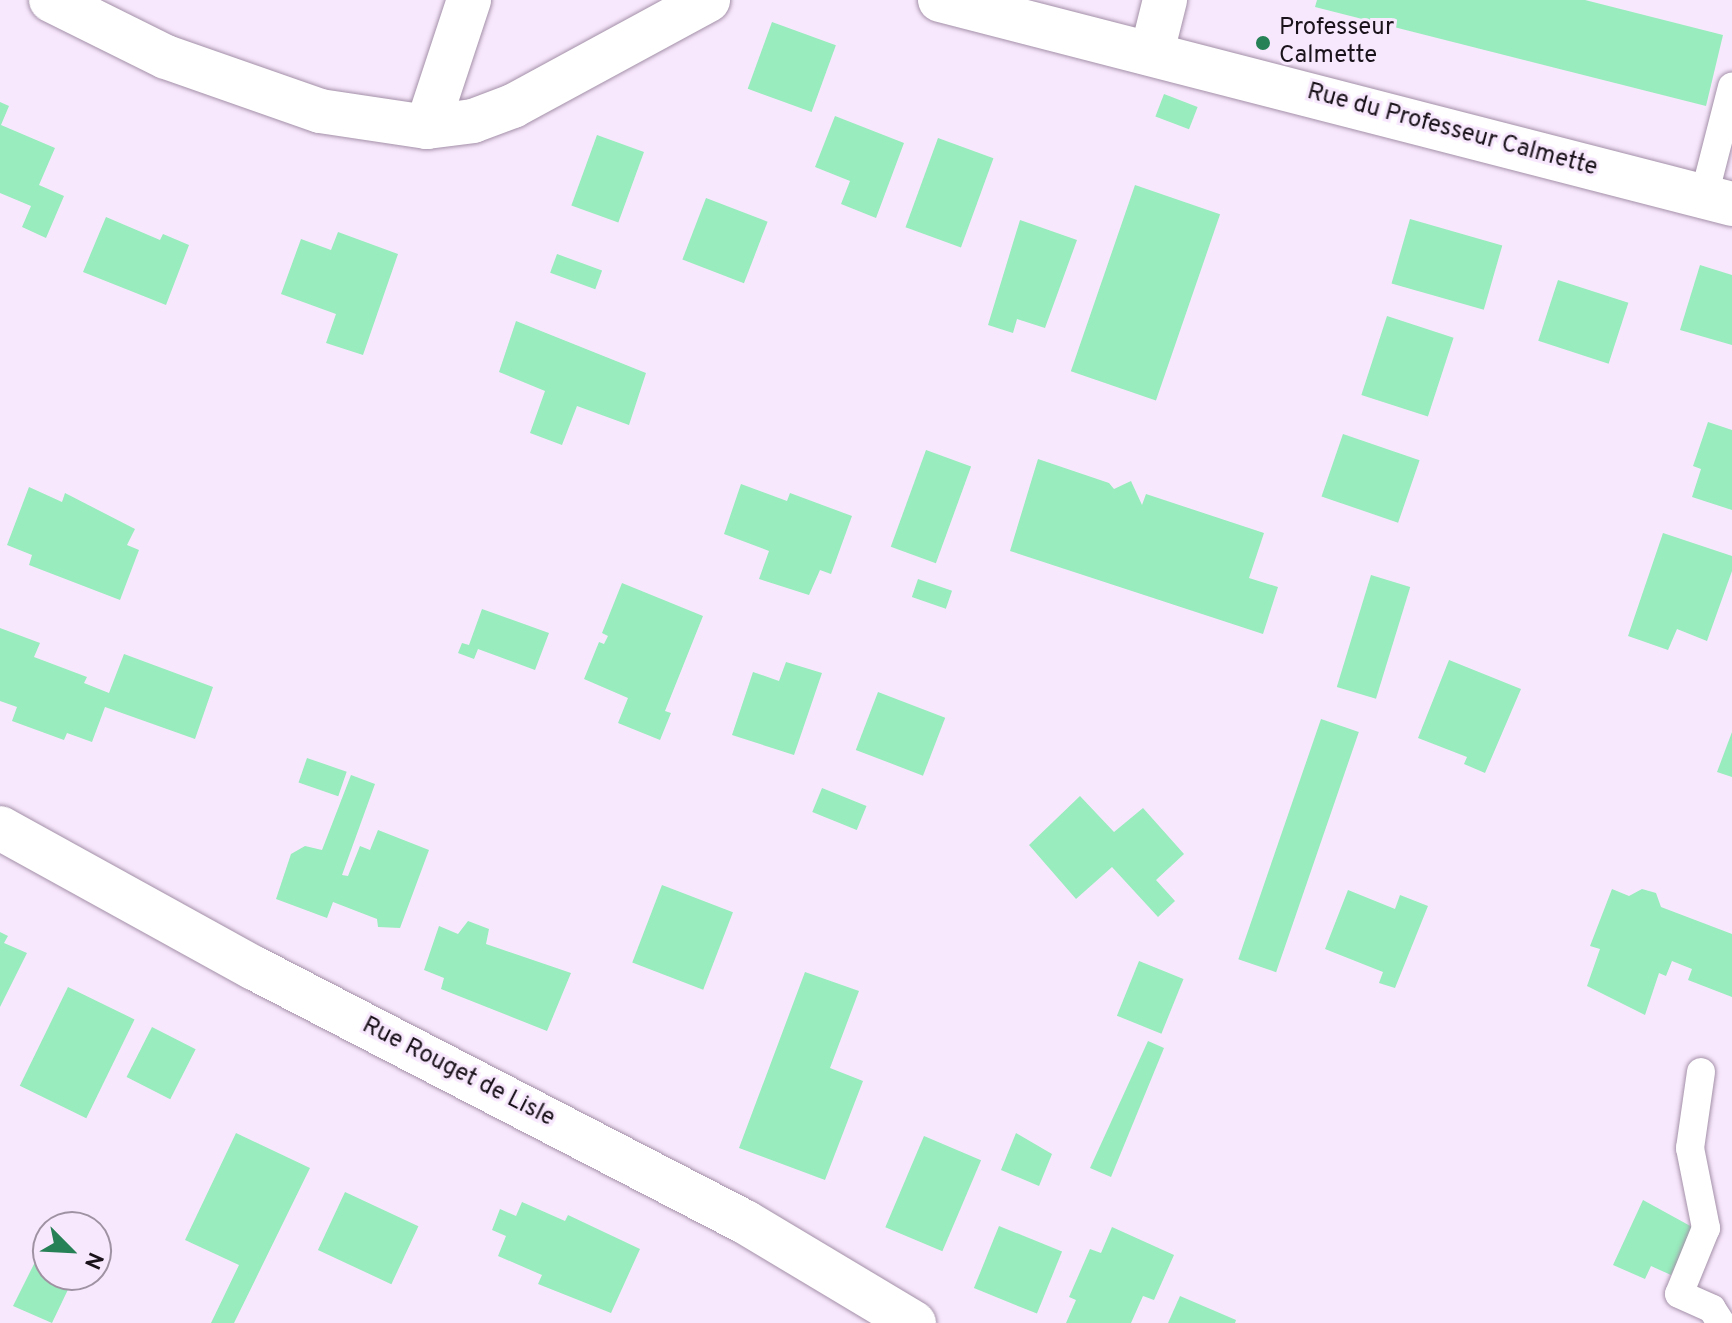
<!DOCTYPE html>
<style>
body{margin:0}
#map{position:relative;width:1732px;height:1323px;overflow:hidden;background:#f8e8fd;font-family:Overpass,sans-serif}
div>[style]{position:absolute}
.building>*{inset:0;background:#98ecbd;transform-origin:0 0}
.roads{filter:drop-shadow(0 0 2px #a390a8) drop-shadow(0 0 2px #a390a8)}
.service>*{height:28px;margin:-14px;padding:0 14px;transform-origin:14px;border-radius:14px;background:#fff}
.minor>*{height:44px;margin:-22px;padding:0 22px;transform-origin:22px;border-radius:22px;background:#fff}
.dots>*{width:22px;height:22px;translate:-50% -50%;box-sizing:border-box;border:4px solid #f8e8fd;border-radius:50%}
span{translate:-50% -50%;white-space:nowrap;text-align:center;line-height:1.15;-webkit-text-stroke:6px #f8e8fd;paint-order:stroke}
.poi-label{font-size:24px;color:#1a131b}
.left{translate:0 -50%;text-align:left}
.street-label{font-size:24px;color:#1a131b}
.north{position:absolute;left:32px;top:1211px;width:80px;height:80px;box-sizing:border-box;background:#f8e8fd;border:2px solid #9f93a3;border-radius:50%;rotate:114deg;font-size:22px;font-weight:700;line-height:32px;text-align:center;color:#1a131b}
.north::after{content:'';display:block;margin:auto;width:28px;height:36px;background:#268156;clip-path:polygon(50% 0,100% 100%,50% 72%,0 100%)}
</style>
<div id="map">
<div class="building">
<div style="clip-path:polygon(1317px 0,1585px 0,1723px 35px,1706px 106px,1315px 7px)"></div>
<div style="left:772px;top:22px;width:68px;height:71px;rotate:20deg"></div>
<div style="left:1164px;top:94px;width:36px;height:24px;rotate:21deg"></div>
<div style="clip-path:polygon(0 102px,9px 106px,1px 125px,55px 148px,39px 185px,64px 196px,46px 238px,22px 227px,31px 206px,0 193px)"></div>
<div style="clip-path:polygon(835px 116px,904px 143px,876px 218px,841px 204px,850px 181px,815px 167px)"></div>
<div style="left:597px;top:135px;width:50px;height:75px;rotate:20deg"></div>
<div style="left:938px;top:138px;width:59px;height:95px;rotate:20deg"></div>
<div style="left:1135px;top:185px;width:90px;height:197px;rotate:19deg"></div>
<div style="left:706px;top:198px;width:66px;height:66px;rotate:21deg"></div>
<div style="clip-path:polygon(106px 217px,160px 240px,163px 234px,189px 245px,166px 305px,83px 272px)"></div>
<div style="left:1410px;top:219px;width:96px;height:67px;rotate:16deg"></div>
<div style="clip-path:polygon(1020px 220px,1077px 240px,1045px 328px,1017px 319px,1013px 333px,988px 325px)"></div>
<div style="clip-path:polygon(338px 232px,398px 254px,363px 355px,326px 343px,336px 314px,281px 294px,301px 239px,331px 250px)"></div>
<div style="left:557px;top:254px;width:48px;height:20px;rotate:20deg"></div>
<div style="clip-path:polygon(1700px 265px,1732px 275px,1732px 345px,1680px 330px)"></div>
<div style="left:1558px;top:280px;width:74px;height:64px;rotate:18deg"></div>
<div style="left:1387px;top:316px;width:70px;height:83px;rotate:18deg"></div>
<div style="clip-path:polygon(516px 321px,646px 373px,629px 425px,577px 406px,562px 445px,530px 433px,545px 391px,499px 372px)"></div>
<div style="clip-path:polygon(1708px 422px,1732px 430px,1732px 510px,1692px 497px,1701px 469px,1693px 466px)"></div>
<div style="left:1343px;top:434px;width:81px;height:66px;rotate:19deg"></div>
<div style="left:926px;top:450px;width:48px;height:103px;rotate:20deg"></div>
<div style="clip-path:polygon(1038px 459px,1109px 483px,1114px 489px,1131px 481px,1142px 505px,1146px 494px,1264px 533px,1249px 578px,1278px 587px,1263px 634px,1010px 551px)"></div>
<div style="clip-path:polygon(741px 484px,787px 501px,790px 493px,852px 516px,831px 574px,820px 570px,809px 595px,759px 579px,769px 551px,724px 534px)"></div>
<div style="clip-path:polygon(29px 487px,62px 502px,65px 493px,135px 529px,127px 545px,139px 550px,120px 600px,29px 565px,32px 555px,7px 545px)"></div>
<div style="clip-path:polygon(1663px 533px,1732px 556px,1732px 571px,1707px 641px,1677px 629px,1668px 650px,1628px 636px)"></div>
<div style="left:1371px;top:575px;width:41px;height:117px;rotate:17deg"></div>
<div style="left:918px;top:579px;width:36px;height:19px;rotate:19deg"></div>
<div style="clip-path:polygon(622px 583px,703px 616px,665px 711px,671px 713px,660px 740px,618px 723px,628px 698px,584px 679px,599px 642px,604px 644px,608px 636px,602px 633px)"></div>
<div style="clip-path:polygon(482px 609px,549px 633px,535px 670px,478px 649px,474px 659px,458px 653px,462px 643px,469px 645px)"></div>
<div style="clip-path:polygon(0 628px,40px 643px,34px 657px,87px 677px,84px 683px,109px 693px,124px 654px,213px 687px,195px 739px,105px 707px,92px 742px,67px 733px,64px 740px,12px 721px,17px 707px,0 701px)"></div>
<div style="clip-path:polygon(1449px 660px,1521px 689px,1485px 773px,1464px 764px,1467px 757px,1418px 738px)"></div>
<div style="clip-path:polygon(786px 662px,822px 673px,794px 755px,732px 735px,753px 672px,779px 681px)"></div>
<div style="left:878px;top:692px;width:72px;height:62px;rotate:21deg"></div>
<div style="left:1321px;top:719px;width:40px;height:254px;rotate:19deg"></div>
<div style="clip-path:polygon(1732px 732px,1732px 777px,1717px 772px)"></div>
<div style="left:307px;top:758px;width:42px;height:26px;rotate:19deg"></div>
<div style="clip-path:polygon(351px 775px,375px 784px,342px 875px,348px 876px,360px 846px,370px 850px,378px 830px,429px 850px,400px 928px,378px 927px,377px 919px,333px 902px,327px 918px,276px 899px,291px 854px,305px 846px,322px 850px)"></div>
<div style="left:822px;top:788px;width:48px;height:26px;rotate:22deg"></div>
<div style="clip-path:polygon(1080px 796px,1114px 832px,1143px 808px,1184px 854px,1156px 880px,1175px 901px,1158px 917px,1112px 867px,1076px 899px,1029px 845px)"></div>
<div style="left:662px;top:885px;width:76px;height:83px;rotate:21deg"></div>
<div style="clip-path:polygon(1612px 889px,1629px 896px,1642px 889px,1656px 893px,1661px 907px,1732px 934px,1732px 997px,1688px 980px,1692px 969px,1672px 961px,1666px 976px,1659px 973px,1645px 1015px,1587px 986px,1600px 949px,1590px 946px)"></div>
<div style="clip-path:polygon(1348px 890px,1395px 909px,1400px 895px,1428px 906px,1395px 988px,1379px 983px,1383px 972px,1325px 949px)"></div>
<div style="clip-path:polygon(468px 921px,489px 929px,486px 944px,571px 973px,547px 1031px,441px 989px,444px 978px,424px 970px,439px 926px,458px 934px)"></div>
<div style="clip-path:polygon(0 932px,8px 936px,4px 943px,27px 953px,0 1007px)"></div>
<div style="left:1139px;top:961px;width:48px;height:59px;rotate:22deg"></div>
<div style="clip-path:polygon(805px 972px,859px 991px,830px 1068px,863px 1081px,825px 1180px,739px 1148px)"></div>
<div style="left:68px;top:987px;width:74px;height:110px;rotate:26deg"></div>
<div style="left:152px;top:1027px;width:49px;height:56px;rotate:27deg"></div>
<div style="clip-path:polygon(1148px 1041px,1164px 1048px,1111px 1177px,1090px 1168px)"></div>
<div style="clip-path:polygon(236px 1133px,310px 1168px,234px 1323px,211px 1323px,239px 1265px,185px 1240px)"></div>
<div style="clip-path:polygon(1016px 1133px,1052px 1154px,1039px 1186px,1001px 1170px)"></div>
<div style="left:924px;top:1136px;width:62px;height:99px;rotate:23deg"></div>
<div style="left:345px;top:1192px;width:81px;height:64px;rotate:25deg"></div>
<div style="clip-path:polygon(1643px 1200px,1694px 1228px,1671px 1275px,1651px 1266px,1645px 1279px,1613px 1265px)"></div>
<div style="clip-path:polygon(522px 1202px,565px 1221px,568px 1215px,640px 1249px,611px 1313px,538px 1284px,542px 1275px,498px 1256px,506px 1236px,492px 1230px,500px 1209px,516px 1216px)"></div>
<div style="left:999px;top:1226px;width:68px;height:67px;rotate:22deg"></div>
<div style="clip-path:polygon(1112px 1227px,1174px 1255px,1154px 1300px,1143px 1296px,1131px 1323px,1066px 1323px,1076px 1300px,1069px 1297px,1090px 1249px,1101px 1253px)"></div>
<div style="clip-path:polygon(37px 1258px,48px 1264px,48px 1275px,74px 1277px,52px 1323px,13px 1306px)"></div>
<div style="clip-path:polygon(1180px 1296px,1236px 1320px,1235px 1323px,1168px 1323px)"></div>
</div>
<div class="roads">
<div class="service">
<div style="left:1704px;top:196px;width:113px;rotate:-75.6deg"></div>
<div style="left:1701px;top:1072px;width:77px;rotate:98.2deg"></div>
<div style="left:1690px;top:1148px;width:82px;rotate:78.7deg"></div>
<div style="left:1706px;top:1228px;width:71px;rotate:112.2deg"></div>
<div style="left:1679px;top:1294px;width:36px;rotate:24deg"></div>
<div style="left:1712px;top:1309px;width:17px;rotate:57deg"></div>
</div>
<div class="minor">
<div style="left:51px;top:0;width:128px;rotate:26.4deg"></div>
<div style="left:166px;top:57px;width:163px;rotate:19.3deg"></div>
<div style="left:320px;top:111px;width:108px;rotate:8.5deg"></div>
<div style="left:427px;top:127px;width:46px;rotate:-7.4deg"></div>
<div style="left:473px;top:121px;width:43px;rotate:-20.6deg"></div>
<div style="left:513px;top:106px;width:222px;rotate:-28.5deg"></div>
<div style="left:940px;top:0;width:818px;rotate:14.44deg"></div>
<div style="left:1152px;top:52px;width:54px;rotate:-76deg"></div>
<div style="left:427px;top:127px;width:134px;rotate:-71.7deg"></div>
<div style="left:0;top:828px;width:290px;rotate:28.9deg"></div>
<div style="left:254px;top:968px;width:553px;rotate:27.35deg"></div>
<div style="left:745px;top:1222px;width:197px;rotate:30.9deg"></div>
</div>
</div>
<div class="dots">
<div style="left:1263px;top:43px;background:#268156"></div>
</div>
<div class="poi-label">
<span class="left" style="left:1279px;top:43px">Professeur<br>Calmette</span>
</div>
<div class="street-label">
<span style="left:1452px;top:131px;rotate:15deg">Rue du Professeur Calmette</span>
<span style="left:458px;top:1073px;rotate:27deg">Rue Rouget de Lisle</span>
</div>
<div class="north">N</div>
</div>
